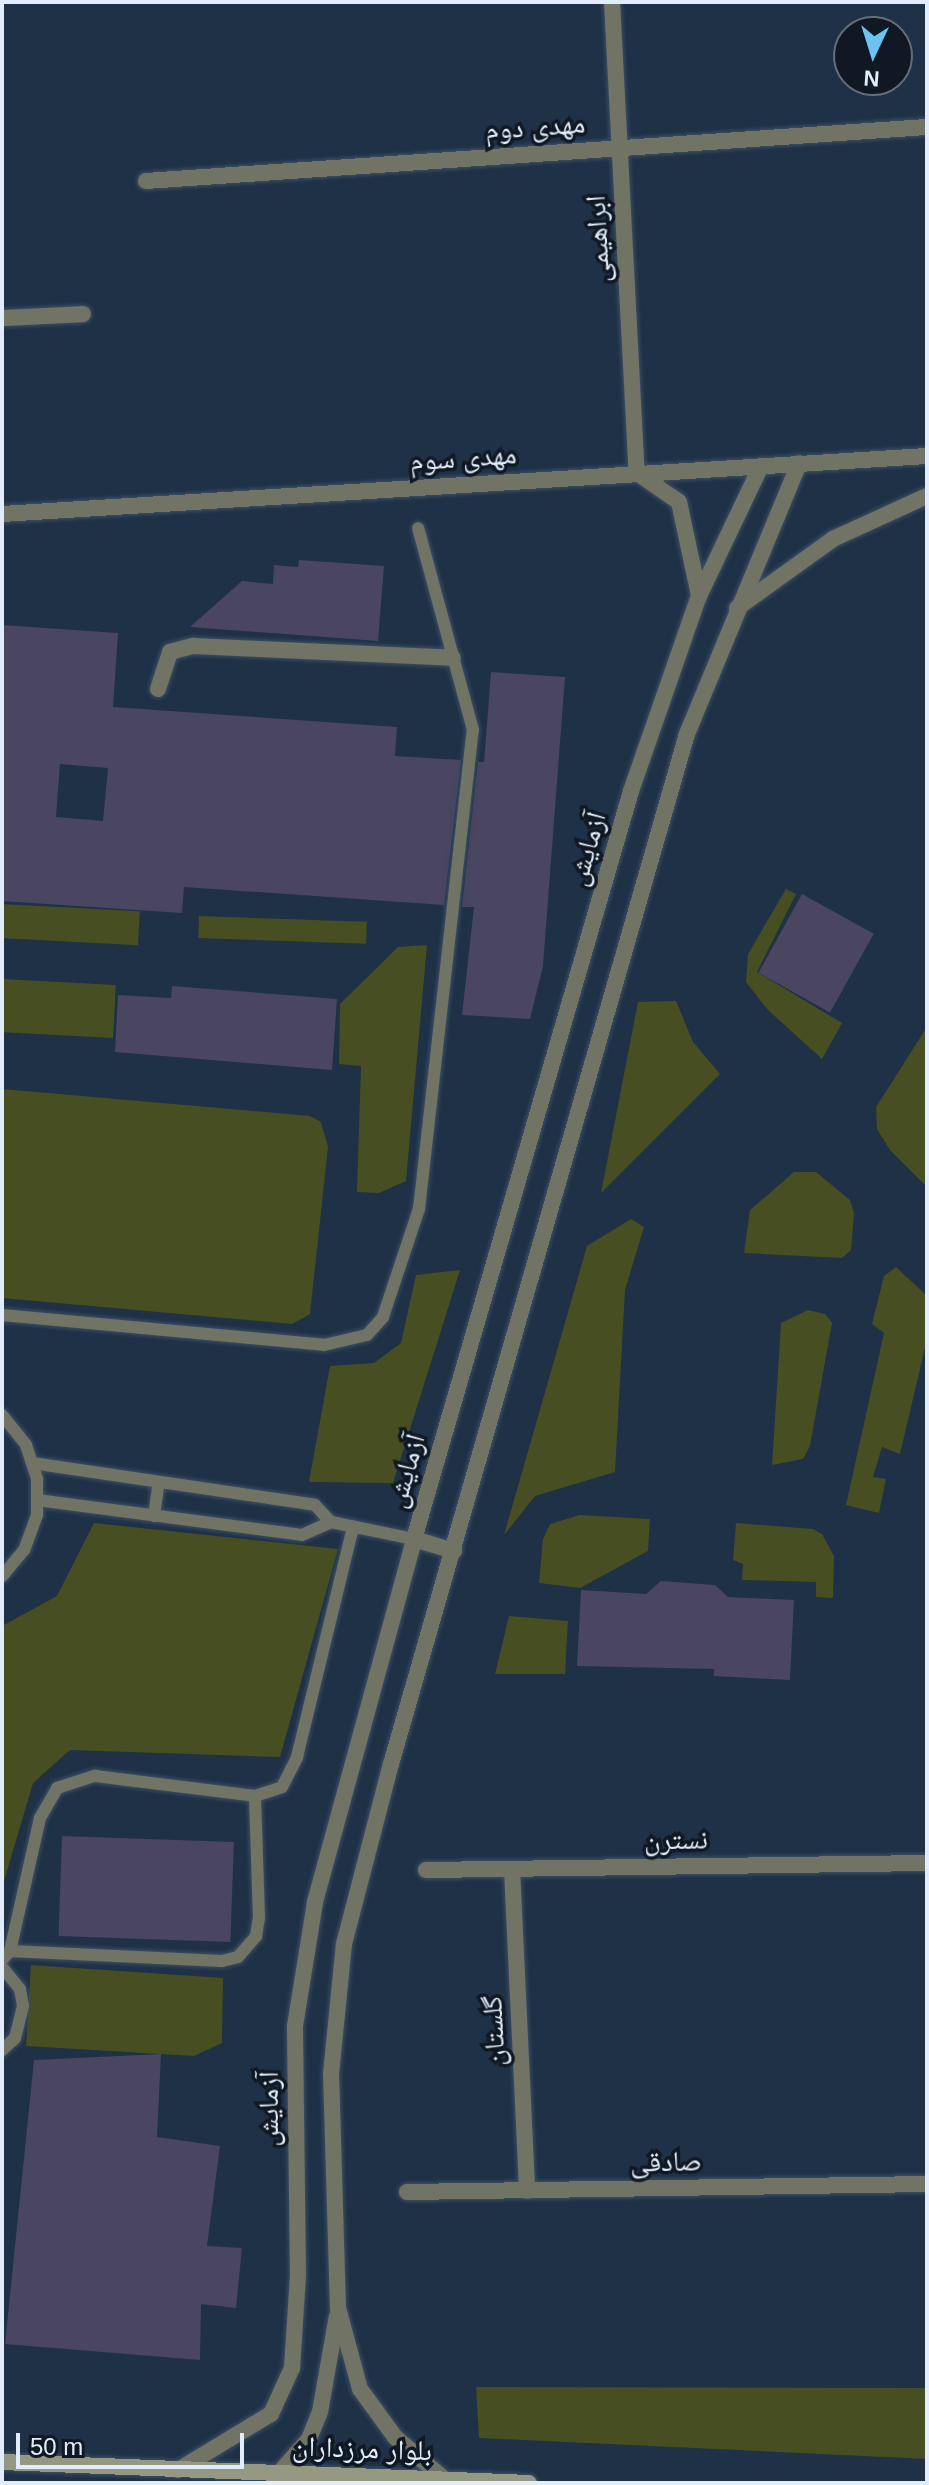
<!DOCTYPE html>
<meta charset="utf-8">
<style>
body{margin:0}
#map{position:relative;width:929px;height:2485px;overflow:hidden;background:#1e3147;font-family:Helvetica,"Noto Naskh Arabic",sans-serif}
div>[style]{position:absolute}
.green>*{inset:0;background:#474e21;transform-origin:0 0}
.building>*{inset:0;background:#4a4561;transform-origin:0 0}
.roads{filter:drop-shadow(0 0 2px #3d4f64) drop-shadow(0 0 2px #3d4f64)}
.service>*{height:12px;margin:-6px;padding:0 6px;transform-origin:6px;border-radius:6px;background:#717365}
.minor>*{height:16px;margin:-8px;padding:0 8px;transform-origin:8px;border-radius:8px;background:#717365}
.tertiary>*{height:16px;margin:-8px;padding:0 8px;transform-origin:8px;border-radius:8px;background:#717365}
.secondary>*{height:16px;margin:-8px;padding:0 8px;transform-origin:8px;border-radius:8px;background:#959982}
span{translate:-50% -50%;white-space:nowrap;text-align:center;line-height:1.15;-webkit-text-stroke:7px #101923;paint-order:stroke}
.street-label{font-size:28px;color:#e1edfc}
.frame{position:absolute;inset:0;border:4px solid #e1edfc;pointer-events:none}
.north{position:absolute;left:833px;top:16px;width:80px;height:80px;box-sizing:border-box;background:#101923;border:2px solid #646e7a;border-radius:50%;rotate:184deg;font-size:22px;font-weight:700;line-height:32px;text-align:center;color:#e1edfc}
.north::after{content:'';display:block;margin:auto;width:28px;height:36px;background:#6ac3f1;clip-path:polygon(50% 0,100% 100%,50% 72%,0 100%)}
.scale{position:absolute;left:16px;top:2433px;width:228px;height:36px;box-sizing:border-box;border:4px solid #e1edfc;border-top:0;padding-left:10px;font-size:24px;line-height:28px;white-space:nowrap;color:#e1edfc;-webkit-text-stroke:6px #101923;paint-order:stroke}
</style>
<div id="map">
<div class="green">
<div style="clip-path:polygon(786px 889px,796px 894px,757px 972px,842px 1023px,822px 1059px,768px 1010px,746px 982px,748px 954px)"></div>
<div style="left:2px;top:904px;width:138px;height:34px;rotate:3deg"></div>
<div style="left:199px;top:916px;width:168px;height:22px;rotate:2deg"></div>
<div style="clip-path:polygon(427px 945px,406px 1181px,379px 1193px,357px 1192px,361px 1066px,339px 1064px,340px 1004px,398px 947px)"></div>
<div style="left:2px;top:979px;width:114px;height:53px;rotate:3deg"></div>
<div style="clip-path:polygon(676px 1001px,693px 1042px,720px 1074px,601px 1193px,638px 1002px)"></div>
<div style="clip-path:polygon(927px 1027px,927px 1187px,890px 1150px,877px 1129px,876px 1107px)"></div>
<div style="clip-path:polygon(2px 1089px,310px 1116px,321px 1122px,328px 1147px,310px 1314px,292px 1324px,2px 1298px)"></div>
<div style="clip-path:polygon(794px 1172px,816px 1172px,850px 1200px,854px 1213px,851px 1250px,842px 1258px,744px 1253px,750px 1210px)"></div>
<div style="clip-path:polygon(631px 1219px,644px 1227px,625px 1290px,615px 1472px,535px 1496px,504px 1535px,587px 1246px)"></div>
<div style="clip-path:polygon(896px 1267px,927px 1296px,927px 1339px,900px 1454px,882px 1447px,873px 1477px,886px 1479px,879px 1513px,846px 1505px,884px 1333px,872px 1324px,884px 1276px)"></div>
<div style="clip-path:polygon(460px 1270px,393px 1483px,309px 1482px,330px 1366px,374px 1363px,401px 1343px,416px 1275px)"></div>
<div style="clip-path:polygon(808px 1310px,825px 1314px,832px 1323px,810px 1446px,803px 1459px,772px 1465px,781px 1323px)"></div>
<div style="clip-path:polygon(580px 1515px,650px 1519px,648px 1551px,580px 1588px,539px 1583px,543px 1539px,550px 1524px)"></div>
<div style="clip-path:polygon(94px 1523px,338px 1549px,280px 1757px,70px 1750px,33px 1783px,2px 1888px,2px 1626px,57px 1596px)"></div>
<div style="clip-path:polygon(736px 1523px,813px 1529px,822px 1534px,834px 1556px,833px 1598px,816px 1597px,816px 1582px,742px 1580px,743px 1564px,733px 1560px)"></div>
<div style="clip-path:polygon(509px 1616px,568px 1621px,565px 1674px,495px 1674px)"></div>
<div style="clip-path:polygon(31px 1965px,223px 1978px,222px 2043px,194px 2056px,26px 2046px)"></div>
<div style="clip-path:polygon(476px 2387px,927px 2388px,927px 2459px,479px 2438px)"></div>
</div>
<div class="building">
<div style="clip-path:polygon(299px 560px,384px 566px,378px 641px,190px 627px,242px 581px,273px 584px,274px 565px,298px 567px)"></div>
<div style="clip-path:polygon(evenodd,2px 625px,118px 633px,113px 707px,397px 727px,395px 756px,461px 760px,444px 905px,184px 887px,182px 913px,2px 901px,2px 625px,60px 764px,108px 768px,103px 821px,56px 817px,60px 764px)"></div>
<div style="clip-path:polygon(491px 672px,565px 677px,543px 966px,530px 1019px,462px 1015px,474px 907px,462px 907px,478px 762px,484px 762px)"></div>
<div style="left:802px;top:894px;width:82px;height:90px;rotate:29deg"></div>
<div style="clip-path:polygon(172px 986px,337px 999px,332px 1070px,115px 1052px,118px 995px,171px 998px)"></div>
<div style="clip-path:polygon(661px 1581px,715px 1585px,728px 1597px,794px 1600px,790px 1680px,714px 1676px,714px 1669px,577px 1666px,581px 1590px,646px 1594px)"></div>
<div style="left:62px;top:1836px;width:172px;height:100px;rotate:2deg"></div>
<div style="clip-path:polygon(161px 2054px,157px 2137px,220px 2146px,207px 2246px,242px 2248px,236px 2308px,201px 2304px,200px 2360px,5px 2344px,34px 2060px)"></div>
</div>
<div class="roads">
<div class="service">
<div style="left:2px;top:1315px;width:323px;rotate:5.3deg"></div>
<div style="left:324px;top:1345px;width:44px;rotate:-13.1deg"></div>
<div style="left:367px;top:1335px;width:24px;rotate:-48deg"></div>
<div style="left:383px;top:1317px;width:114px;rotate:-71.6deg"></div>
<div style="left:419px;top:1209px;width:482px;rotate:-83.6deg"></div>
<div style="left:473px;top:730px;width:209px;rotate:-105.2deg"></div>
<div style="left:2px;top:1415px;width:38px;rotate:51deg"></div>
<div style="left:26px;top:1445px;width:36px;rotate:72deg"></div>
<div style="left:37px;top:1479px;width:36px;rotate:90deg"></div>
<div style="left:37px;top:1515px;width:37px;rotate:110deg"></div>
<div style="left:24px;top:1550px;width:34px;rotate:130deg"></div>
<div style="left:32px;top:1463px;width:286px;rotate:8.4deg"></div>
<div style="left:315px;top:1505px;width:23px;rotate:47deg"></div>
<div style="left:37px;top:1500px;width:267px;rotate:7.5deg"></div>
<div style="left:302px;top:1535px;width:32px;rotate:-24deg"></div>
<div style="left:331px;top:1522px;width:85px;rotate:11.6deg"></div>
<div style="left:154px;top:1516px;width:34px;rotate:-82deg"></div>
<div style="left:10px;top:1951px;width:212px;rotate:2.7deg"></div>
<div style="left:222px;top:1961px;width:16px;rotate:-14deg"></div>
<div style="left:238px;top:1957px;width:28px;rotate:-49deg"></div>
<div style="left:256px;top:1936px;width:18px;rotate:-81deg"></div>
<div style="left:259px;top:1918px;width:122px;rotate:-91.9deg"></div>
<div style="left:2px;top:1960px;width:12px;rotate:-48deg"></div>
<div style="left:10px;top:1951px;width:136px;rotate:-77.3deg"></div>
<div style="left:40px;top:1818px;width:34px;rotate:-60deg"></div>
<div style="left:57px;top:1788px;width:40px;rotate:-18deg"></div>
<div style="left:95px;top:1776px;width:161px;rotate:7.1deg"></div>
<div style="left:255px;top:1796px;width:28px;rotate:-18deg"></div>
<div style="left:282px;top:1787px;width:34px;rotate:-63deg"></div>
<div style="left:297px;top:1757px;width:237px;rotate:-76.3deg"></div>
<div style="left:2px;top:1967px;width:28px;rotate:51deg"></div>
<div style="left:20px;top:1989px;width:17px;rotate:80deg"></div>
<div style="left:23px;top:2006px;width:33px;rotate:104deg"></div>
<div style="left:15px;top:2038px;width:18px;rotate:137deg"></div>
</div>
<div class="minor">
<div style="left:612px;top:2px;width:472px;rotate:87deg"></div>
<div style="left:146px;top:181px;width:783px;rotate:-3.96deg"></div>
<div style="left:2px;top:318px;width:81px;rotate:-2.8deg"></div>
<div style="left:158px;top:689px;width:39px;rotate:-72deg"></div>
<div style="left:170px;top:652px;width:24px;rotate:-15deg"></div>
<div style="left:193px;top:646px;width:260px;rotate:2.6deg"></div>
<div style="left:512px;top:1869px;width:322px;rotate:87.3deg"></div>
<div style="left:426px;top:1870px;width:501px;rotate:-0.8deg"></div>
<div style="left:407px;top:2192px;width:520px;rotate:-0.88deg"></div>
</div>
<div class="tertiary">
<div style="left:637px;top:473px;width:51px;rotate:34.6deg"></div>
<div style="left:679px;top:502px;width:95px;rotate:77.9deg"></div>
<div style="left:2px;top:514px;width:927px;rotate:-3.59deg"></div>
<div style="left:737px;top:608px;width:118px;rotate:-35.7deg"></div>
<div style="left:833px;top:539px;width:103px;rotate:-24.6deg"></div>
<div style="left:414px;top:1539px;width:42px;rotate:16.7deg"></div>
<div style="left:178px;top:2470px;width:109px;rotate:-31.1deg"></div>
<div style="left:271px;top:2414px;width:51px;rotate:-65.5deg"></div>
<div style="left:292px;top:2368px;width:93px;rotate:-86.3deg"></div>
<div style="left:298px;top:2275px;width:249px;rotate:-90.7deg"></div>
<div style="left:295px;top:2026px;width:126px;rotate:-80.8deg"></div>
<div style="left:315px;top:1902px;width:376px;rotate:-74.7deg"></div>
<div style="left:414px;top:1539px;width:779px;rotate:-73.82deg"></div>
<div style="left:631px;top:791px;width:207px;rotate:-70.8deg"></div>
<div style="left:699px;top:596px;width:144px;rotate:-64.5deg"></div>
<div style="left:280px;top:2472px;width:44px;rotate:-48.7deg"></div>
<div style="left:309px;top:2439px;width:29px;rotate:-68deg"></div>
<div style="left:320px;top:2412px;width:97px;rotate:-80deg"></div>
<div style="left:442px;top:2477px;width:62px;rotate:-139.6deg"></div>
<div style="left:395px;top:2437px;width:59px;rotate:-126.1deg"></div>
<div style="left:360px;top:2389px;width:84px;rotate:-105.2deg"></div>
<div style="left:338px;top:2308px;width:234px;rotate:-91.7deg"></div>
<div style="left:331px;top:2074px;width:131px;rotate:-84.3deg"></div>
<div style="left:344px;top:1944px;width:186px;rotate:-75.4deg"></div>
<div style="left:391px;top:1764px;width:1072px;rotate:-73.97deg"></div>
<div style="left:687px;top:734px;width:293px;rotate:-67.5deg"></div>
</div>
<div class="secondary">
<div style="left:2px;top:2462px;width:527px;rotate:2.28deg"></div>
</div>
</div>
<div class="street-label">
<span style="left:535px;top:127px;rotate:-4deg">مهدی دوم</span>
<span style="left:598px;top:239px;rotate:-93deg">ابراهیمی</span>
<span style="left:463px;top:458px;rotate:-4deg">مهدی سوم</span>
<span style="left:587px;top:849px;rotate:-74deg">آزمایش</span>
<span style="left:406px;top:1471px;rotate:-74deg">آزمایش</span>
<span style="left:676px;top:1840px;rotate:-1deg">نسترن</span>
<span style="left:494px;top:2031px;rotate:-93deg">گلستان</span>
<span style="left:269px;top:2109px;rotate:-90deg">آزمایش</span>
<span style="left:666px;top:2162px;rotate:-1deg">صادقی</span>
<span style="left:362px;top:2449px;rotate:2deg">بلوار مرزداران</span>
</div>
<div class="frame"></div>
<div class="north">N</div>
<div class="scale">50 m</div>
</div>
